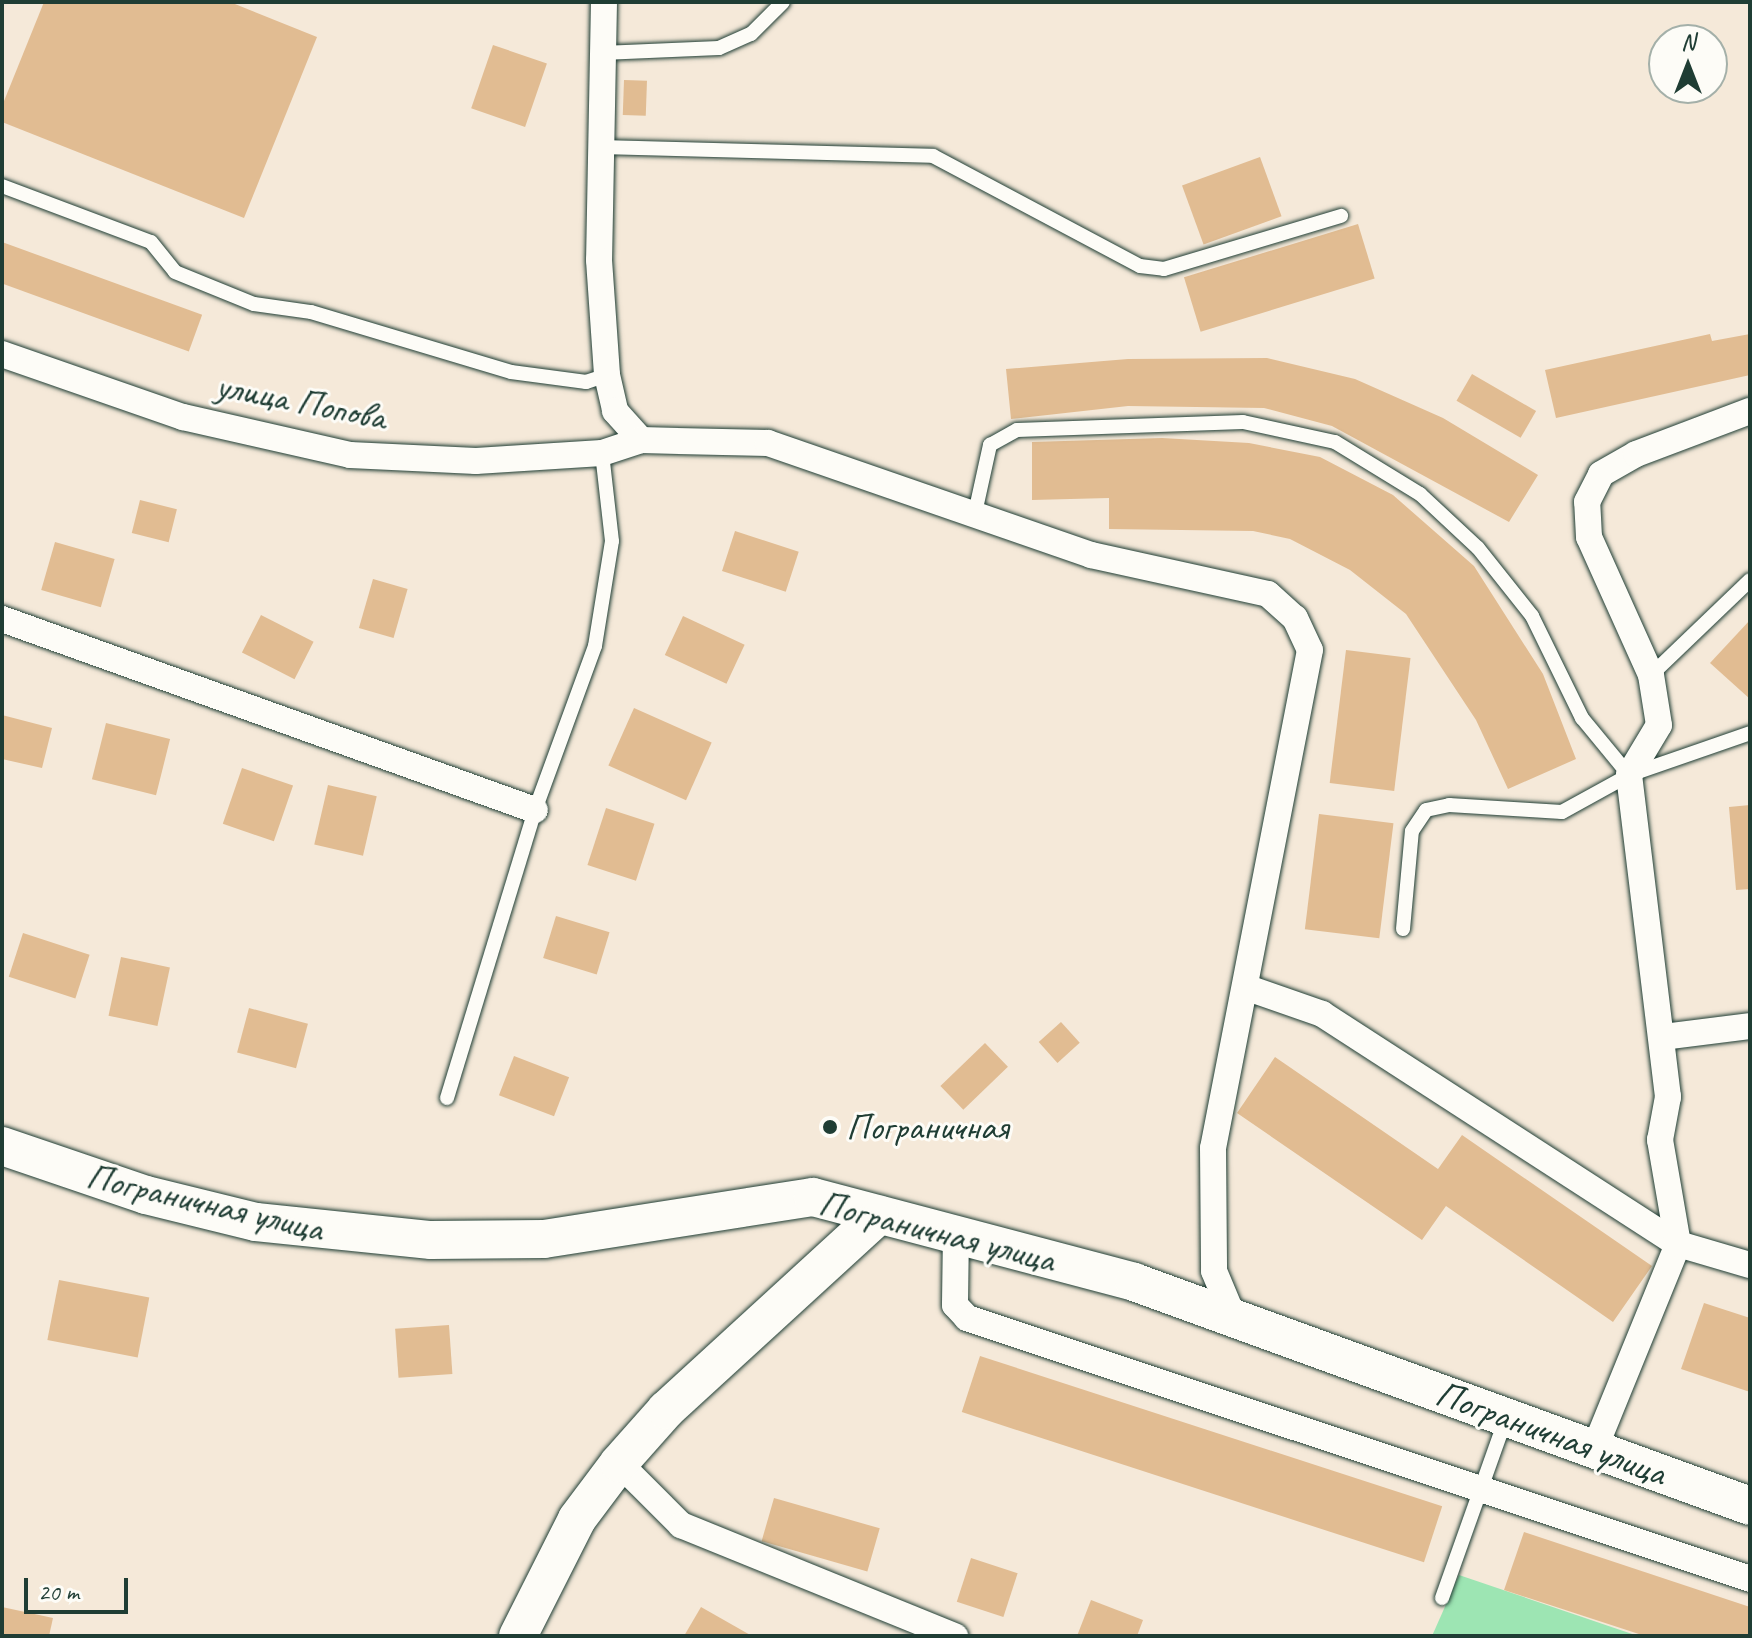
<!DOCTYPE html>
<meta charset="utf-8">
<style>
body{margin:0}
#map{position:relative;width:1752px;height:1638px;overflow:hidden;background:#f5e9d9;font-family:Caveat,sans-serif}
div>[style]{position:absolute}
.green>*{inset:0;background:#9de5b3}
.building>*{inset:0;background:#e1bc92;transform-origin:0 0}
.roads{filter:drop-shadow(0 0 2px #1f3d34) drop-shadow(0 0 2px #1f3d34)}
.lane>*{height:14px;margin:-7px;padding:0 7px;transform-origin:7px;border-radius:7px;background:#fdfcf7}
.street>*{height:26px;margin:-13px;padding:0 13px;transform-origin:13px;border-radius:13px;background:#fdfcf7}
.secondary>*{height:38px;margin:-19px;padding:0 19px;transform-origin:19px;border-radius:19px;background:#fdfcf7}
.dots>*{width:22px;height:22px;translate:-50% -50%;box-sizing:border-box;border:4px solid #fdfcf7;border-radius:50%}
span{translate:-50% -50%;white-space:nowrap;text-align:center;line-height:1.15;-webkit-text-stroke:6px #fdfcf7;paint-order:stroke}
.street-label{font-size:38px;color:#1f3d34}
.poi-label{font-size:38px;color:#1f3d34}
.left{translate:0 -50%;text-align:left}
.frame{position:absolute;inset:0;border:4px solid #1f3d34;pointer-events:none}
.north{position:absolute;left:1648px;top:24px;width:80px;height:80px;box-sizing:border-box;background:#fdfcf7;border:2px solid #a4b0a9;border-radius:50%;rotate:0deg;font-size:22px;font-weight:700;line-height:32px;text-align:center;color:#1f3d34}
.north::after{content:'';display:block;margin:auto;width:28px;height:36px;background:#1f3d34;clip-path:polygon(50% 0,100% 100%,50% 72%,0 100%)}
.scale{position:absolute;left:24px;top:1578px;width:104px;height:36px;box-sizing:border-box;border:4px solid #1f3d34;border-top:0;padding-left:10px;font-size:24px;line-height:28px;white-space:nowrap;color:#1f3d34;-webkit-text-stroke:6px #fdfcf7;paint-order:stroke}
</style>
<div id="map">
<div class="green">
<div style="clip-path:polygon(1459px 1575px,1638px 1636px,1432px 1636px)"></div>
</div>
<div class="building">
<div style="clip-path:polygon(44px 2px,230px 2px,317px 37px,244px 218px,2px 122px,2px 106px)"></div>
<div style="left:493px;top:45px;width:57px;height:67px;rotate:19deg"></div>
<div style="left:624px;top:80px;width:23px;height:35px;rotate:2deg"></div>
<div style="left:1260px;top:157px;width:63px;height:83px;rotate:70deg"></div>
<div style="left:1358px;top:224px;width:57px;height:182px;rotate:73deg"></div>
<div style="left:2px;top:242px;width:213px;height:39px;rotate:20deg"></div>
<div style="clip-path:polygon(1710px 334px,1712px 341px,1750px 334px,1750px 375px,1556px 418px,1545px 370px)"></div>
<div style="clip-path:polygon(1267px 358px,1355px 379px,1443px 418px,1538px 475px,1509px 522px,1332px 426px,1264px 408px,1128px 406px,1011px 419px,1006px 369px,1128px 359px)"></div>
<div style="left:1472px;top:374px;width:74px;height:31px;rotate:30deg"></div>
<div style="clip-path:polygon(1162px 438px,1249px 443px,1320px 457px,1393px 495px,1474px 566px,1543px 674px,1576px 759px,1508px 789px,1476px 720px,1406px 614px,1350px 570px,1290px 539px,1253px 531px,1109px 529px,1109px 498px,1032px 500px,1032px 442px)"></div>
<div style="left:140px;top:500px;width:38px;height:34px;rotate:14deg"></div>
<div style="left:735px;top:531px;width:67px;height:42px;rotate:18deg"></div>
<div style="left:55px;top:542px;width:62px;height:50px;rotate:16deg"></div>
<div style="left:373px;top:579px;width:36px;height:51px;rotate:16deg"></div>
<div style="left:261px;top:615px;width:59px;height:42px;rotate:27deg"></div>
<div style="left:683px;top:616px;width:68px;height:43px;rotate:25deg"></div>
<div style="clip-path:polygon(1750px 620px,1750px 699px,1710px 663px)"></div>
<div style="left:1346px;top:650px;width:65px;height:134px;rotate:7deg"></div>
<div style="left:634px;top:708px;width:85px;height:63px;rotate:24deg"></div>
<div style="clip-path:polygon(2px 715px,52px 728px,42px 768px,2px 759px)"></div>
<div style="left:106px;top:723px;width:66px;height:58px;rotate:14deg"></div>
<div style="left:242px;top:768px;width:54px;height:59px;rotate:19deg"></div>
<div style="left:328px;top:785px;width:50px;height:61px;rotate:13deg"></div>
<div style="clip-path:polygon(1750px 805px,1750px 889px,1736px 890px,1729px 807px)"></div>
<div style="left:606px;top:808px;width:51px;height:60px;rotate:18deg"></div>
<div style="left:1319px;top:814px;width:75px;height:116px;rotate:7deg"></div>
<div style="left:556px;top:916px;width:56px;height:44px;rotate:17deg"></div>
<div style="left:23px;top:933px;width:70px;height:46px;rotate:18deg"></div>
<div style="left:121px;top:957px;width:50px;height:60px;rotate:12deg"></div>
<div style="left:249px;top:1008px;width:61px;height:46px;rotate:15deg"></div>
<div style="left:1061px;top:1022px;width:28px;height:30px;rotate:48deg"></div>
<div style="left:985px;top:1043px;width:33px;height:62px;rotate:46deg"></div>
<div style="left:514px;top:1056px;width:59px;height:42px;rotate:21deg"></div>
<div style="clip-path:polygon(1275px 1057px,1438px 1169px,1462px 1135px,1652px 1266px,1613px 1322px,1446px 1206px,1422px 1240px,1237px 1113px)"></div>
<div style="left:59px;top:1280px;width:92px;height:61px;rotate:11deg"></div>
<div style="clip-path:polygon(1704px 1303px,1750px 1318px,1750px 1392px,1681px 1369px)"></div>
<div style="left:449px;top:1325px;width:49px;height:54px;rotate:86deg"></div>
<div style="left:980px;top:1356px;width:486px;height:59px;rotate:18deg"></div>
<div style="left:774px;top:1498px;width:110px;height:45px;rotate:16deg"></div>
<div style="clip-path:polygon(1524px 1532px,1750px 1607px,1750px 1636px,1645px 1636px,1504px 1590px)"></div>
<div style="left:971px;top:1558px;width:49px;height:46px;rotate:18deg"></div>
<div style="clip-path:polygon(1091px 1600px,1143px 1620px,1137px 1636px,1077px 1636px)"></div>
<div style="clip-path:polygon(2px 1607px,53px 1618px,49px 1636px,2px 1636px)"></div>
<div style="clip-path:polygon(701px 1607px,752px 1636px,684px 1636px)"></div>
</div>
<div class="roads">
<div class="lane">
<div style="left:602px;top:53px;width:117px;rotate:-2.4deg"></div>
<div style="left:719px;top:48px;width:35px;rotate:-24deg"></div>
<div style="left:751px;top:34px;width:45px;rotate:-45deg"></div>
<div style="left:598px;top:147px;width:335px;rotate:1.5deg"></div>
<div style="left:933px;top:156px;width:234px;rotate:28deg"></div>
<div style="left:1140px;top:266px;width:24px;rotate:7deg"></div>
<div style="left:1164px;top:269px;width:185px;rotate:-16.7deg"></div>
<div style="left:2px;top:186px;width:159px;rotate:20.6deg"></div>
<div style="left:151px;top:242px;width:38px;rotate:51deg"></div>
<div style="left:175px;top:272px;width:85px;rotate:22.1deg"></div>
<div style="left:254px;top:304px;width:58px;rotate:8deg"></div>
<div style="left:311px;top:312px;width:209px;rotate:16.7deg"></div>
<div style="left:511px;top:372px;width:76px;rotate:7.6deg"></div>
<div style="left:586px;top:382px;width:22px;rotate:-18deg"></div>
<div style="left:975px;top:513px;width:70px;rotate:-77.6deg"></div>
<div style="left:990px;top:445px;width:31px;rotate:-29deg"></div>
<div style="left:1017px;top:430px;width:226px;rotate:-2deg"></div>
<div style="left:1243px;top:422px;width:94px;rotate:12.3deg"></div>
<div style="left:1335px;top:442px;width:100px;rotate:31.5deg"></div>
<div style="left:1420px;top:494px;width:79px;rotate:43deg"></div>
<div style="left:1478px;top:548px;width:87px;rotate:51.5deg"></div>
<div style="left:1532px;top:616px;width:114px;rotate:63.9deg"></div>
<div style="left:1582px;top:718px;width:74px;rotate:50.5deg"></div>
<div style="left:1651px;top:675px;width:137px;rotate:-43.8deg"></div>
<div style="left:1403px;top:929px;width:98px;rotate:-84.8deg"></div>
<div style="left:1412px;top:831px;width:25px;rotate:-56deg"></div>
<div style="left:1426px;top:810px;width:24px;rotate:-12deg"></div>
<div style="left:1449px;top:805px;width:113px;rotate:3.5deg"></div>
<div style="left:1562px;top:812px;width:77px;rotate:-28.9deg"></div>
<div style="left:1629px;top:775px;width:128px;rotate:-19.1deg"></div>
<div style="left:447px;top:1098px;width:301px;rotate:-73deg"></div>
<div style="left:535px;top:810px;width:175px;rotate:-69.9deg"></div>
<div style="left:595px;top:646px;width:106px;rotate:-80.8deg"></div>
<div style="left:612px;top:541px;width:89px;rotate:-96.5deg"></div>
<div style="left:1442px;top:1598px;width:191px;rotate:-70.4deg"></div>
</div>
<div class="street">
<div style="left:604px;top:2px;width:258px;rotate:91.1deg"></div>
<div style="left:599px;top:260px;width:115px;rotate:86deg"></div>
<div style="left:607px;top:375px;width:37px;rotate:77deg"></div>
<div style="left:615px;top:411px;width:39px;rotate:48deg"></div>
<div style="left:2px;top:354px;width:192px;rotate:19.2deg"></div>
<div style="left:183px;top:417px;width:171px;rotate:12.8deg"></div>
<div style="left:350px;top:455px;width:126px;rotate:2.7deg"></div>
<div style="left:476px;top:461px;width:126px;rotate:-3.6deg"></div>
<div style="left:602px;top:453px;width:41px;rotate:-18.4deg"></div>
<div style="left:641px;top:440px;width:127px;rotate:1.4deg"></div>
<div style="left:768px;top:443px;width:342px;rotate:19.1deg"></div>
<div style="left:1091px;top:555px;width:181px;rotate:12.4deg"></div>
<div style="left:1268px;top:594px;width:36px;rotate:42deg"></div>
<div style="left:1295px;top:618px;width:35px;rotate:65deg"></div>
<div style="left:1310px;top:650px;width:507px;rotate:101.02deg"></div>
<div style="left:1213px;top:1148px;width:123px;rotate:89.5deg"></div>
<div style="left:1214px;top:1271px;width:47px;rotate:67.3deg"></div>
<div style="left:2px;top:619px;width:566px;rotate:19.72deg"></div>
<div style="left:1245px;top:987px;width:82px;rotate:19.3deg"></div>
<div style="left:1322px;top:1014px;width:424px;rotate:32.9deg"></div>
<div style="left:1678px;top:1244px;width:75px;rotate:16.3deg"></div>
<div style="left:1663px;top:1037px;width:88px;rotate:-7.2deg"></div>
<div style="left:956px;top:1232px;width:73px;rotate:90.8deg"></div>
<div style="left:955px;top:1305px;width:18px;rotate:47deg"></div>
<div style="left:967px;top:1318px;width:825px;rotate:18.43deg"></div>
<div style="left:1594px;top:1450px;width:222px;rotate:-67.8deg"></div>
<div style="left:1678px;top:1244px;width:106px;rotate:-99.8deg"></div>
<div style="left:1660px;top:1140px;width:44px;rotate:-79.5deg"></div>
<div style="left:1668px;top:1097px;width:324px;rotate:-96.9deg"></div>
<div style="left:1629px;top:775px;width:58px;rotate:-59deg"></div>
<div style="left:1659px;top:725px;width:51px;rotate:-99.1deg"></div>
<div style="left:1651px;top:675px;width:151px;rotate:-114.2deg"></div>
<div style="left:1589px;top:537px;width:35px;rotate:-93deg"></div>
<div style="left:1587px;top:502px;width:31px;rotate:-63deg"></div>
<div style="left:1601px;top:474px;width:40px;rotate:-29.7deg"></div>
<div style="left:1636px;top:454px;width:122px;rotate:-20.7deg"></div>
<div style="left:619px;top:1463px;width:88px;rotate:45deg"></div>
<div style="left:681px;top:1525px;width:296px;rotate:22.1deg"></div>
</div>
<div class="secondary">
<div style="left:2px;top:1146px;width:152px;rotate:18.8deg"></div>
<div style="left:146px;top:1195px;width:113px;rotate:13.8deg"></div>
<div style="left:256px;top:1222px;width:176px;rotate:5.9deg"></div>
<div style="left:431px;top:1240px;width:113px;rotate:-0.5deg"></div>
<div style="left:544px;top:1239px;width:272px;rotate:-8.9deg"></div>
<div style="left:813px;top:1197px;width:332px;rotate:14.8deg"></div>
<div style="left:1134px;top:1282px;width:655px;rotate:19.98deg"></div>
<div style="left:518px;top:1636px;width:131px;rotate:-63.2deg"></div>
<div style="left:577px;top:1519px;width:70px;rotate:-53.1deg"></div>
<div style="left:619px;top:1463px;width:71px;rotate:-48.4deg"></div>
<div style="left:666px;top:1410px;width:289px;rotate:-42.5deg"></div>
</div>
</div>
<div class="dots">
<div style="left:830px;top:1127px;background:#1f3d34"></div>
</div>
<div class="street-label">
<span style="left:301px;top:401px;rotate:11deg">улица Попова</span>
<span style="left:205px;top:1202px;rotate:13deg">Пограничная улица</span>
<span style="left:937px;top:1231px;rotate:14deg">Пограничная улица</span>
<span style="left:1551px;top:1433px;rotate:20deg">Пограничная улица</span>
</div>
<div class="poi-label">
<span class="left" style="left:846px;top:1127px">Пограничная</span>
</div>
<div class="frame"></div>
<div class="north">N</div>
<div class="scale">20 m</div>
</div>
